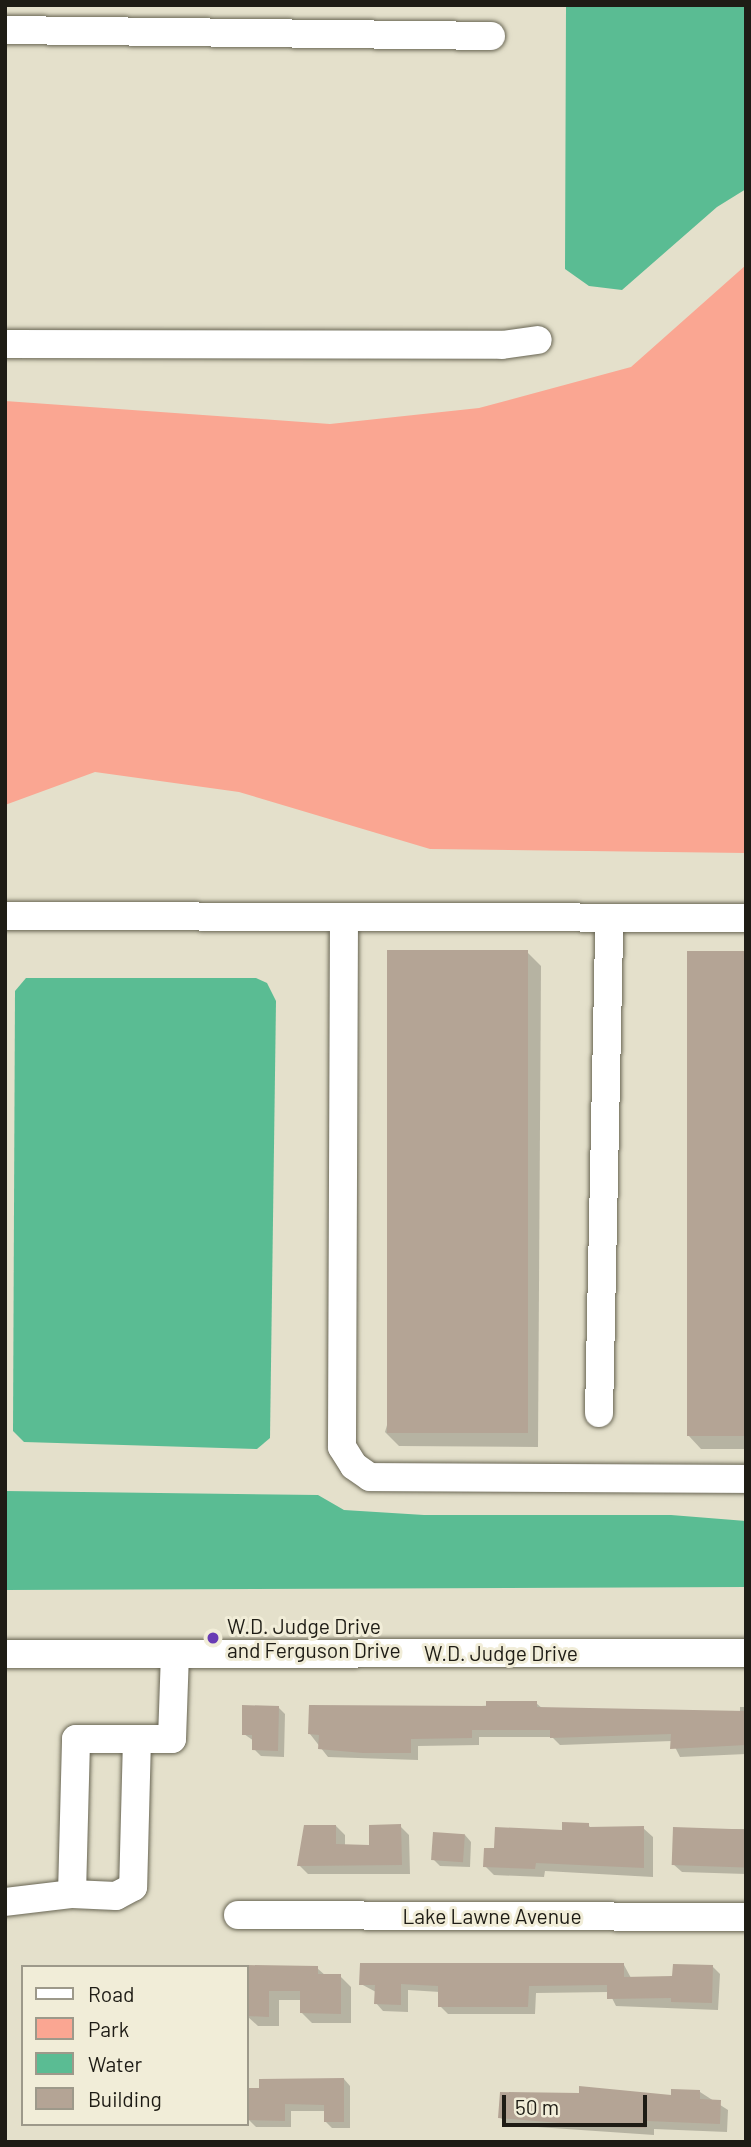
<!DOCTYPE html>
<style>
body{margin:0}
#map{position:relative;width:751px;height:2147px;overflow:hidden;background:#e4e0cb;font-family:Barlow,sans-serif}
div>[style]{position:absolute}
.green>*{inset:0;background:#faa692}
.water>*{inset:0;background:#5abc93}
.shadow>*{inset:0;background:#0003}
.building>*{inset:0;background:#b4a495;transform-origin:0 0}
.roads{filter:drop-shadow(0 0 2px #686553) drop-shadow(0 0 2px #686553)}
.minor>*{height:28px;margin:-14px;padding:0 14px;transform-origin:14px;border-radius:14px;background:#fff}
.dots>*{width:19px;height:19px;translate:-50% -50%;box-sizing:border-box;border:4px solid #f1edd8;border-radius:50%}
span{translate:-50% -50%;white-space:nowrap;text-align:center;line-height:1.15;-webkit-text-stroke:6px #f1edd8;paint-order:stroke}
.poi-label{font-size:21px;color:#1e1c15}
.left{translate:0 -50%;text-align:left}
.street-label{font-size:21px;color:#1e1c15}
.frame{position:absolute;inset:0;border:7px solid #1e1c15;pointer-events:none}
.legend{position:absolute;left:21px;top:1965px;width:228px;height:161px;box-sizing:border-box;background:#f1edd8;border:2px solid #9d998a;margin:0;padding:9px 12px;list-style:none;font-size:21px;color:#1e1c15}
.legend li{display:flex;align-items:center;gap:14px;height:35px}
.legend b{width:35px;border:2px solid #9d998a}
.scale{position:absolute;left:502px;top:2095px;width:145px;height:32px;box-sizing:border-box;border:4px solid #1e1c15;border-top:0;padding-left:9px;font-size:21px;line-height:24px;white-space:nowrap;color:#1e1c15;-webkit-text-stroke:5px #f1edd8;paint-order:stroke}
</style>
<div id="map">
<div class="green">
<div style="clip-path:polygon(746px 265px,746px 853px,430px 849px,239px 792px,95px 772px,5px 805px,5px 401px,330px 424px,479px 408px,631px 367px)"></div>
</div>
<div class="water">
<div style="clip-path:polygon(566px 5px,746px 5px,746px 189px,717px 207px,622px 290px,589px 286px,565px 269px)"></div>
<div style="clip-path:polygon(26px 978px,256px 978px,267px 983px,276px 1001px,270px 1438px,257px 1449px,24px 1442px,13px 1431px,15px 991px)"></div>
<div style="clip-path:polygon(5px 1491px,318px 1495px,344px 1510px,424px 1515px,671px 1515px,746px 1521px,746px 1587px,5px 1590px)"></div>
</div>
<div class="shadow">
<div style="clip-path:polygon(527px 952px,541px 966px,538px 1447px,399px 1446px,385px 1432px)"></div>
<div style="clip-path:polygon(746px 953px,746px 1449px,701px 1449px,688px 1435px)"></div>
<div style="clip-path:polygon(536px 1703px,543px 1709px,740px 1713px,740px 1707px,746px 1707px,746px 1754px,680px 1757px,672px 1741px,560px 1745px,552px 1737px,479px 1737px,479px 1745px,418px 1746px,418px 1760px,328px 1757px,310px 1734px,423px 1709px)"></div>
<div style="clip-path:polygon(278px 1707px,285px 1714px,284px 1757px,261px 1756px,254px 1749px,254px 1741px,244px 1734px)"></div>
<div style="clip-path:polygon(588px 1825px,592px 1829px,643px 1828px,653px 1837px,653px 1877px,545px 1871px,544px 1877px,494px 1875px,485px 1866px,496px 1850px)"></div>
<div style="clip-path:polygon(336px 1826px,345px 1835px,345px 1846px,371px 1847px,400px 1826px,409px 1835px,410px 1874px,308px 1874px,299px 1865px)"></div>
<div style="clip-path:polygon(674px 1829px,746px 1829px,746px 1874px,682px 1872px,673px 1864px)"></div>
<div style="clip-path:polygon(465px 1835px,471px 1842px,470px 1867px,440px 1866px,433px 1859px)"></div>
<div style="clip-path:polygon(624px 1965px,631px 1978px,674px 1978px,712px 1966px,720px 1974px,718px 2010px,616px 2006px,609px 1992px,536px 1993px,535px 2014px,448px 2014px,440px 2006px,440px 1992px,408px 1990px,408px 2012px,383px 2011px,376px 2003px,376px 1992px,361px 1984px)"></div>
<div style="clip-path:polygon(247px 1967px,317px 1968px,326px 1976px,340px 1976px,351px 1987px,351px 2023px,312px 2023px,302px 2013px,302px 2000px,279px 2000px,279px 2026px,258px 2026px,247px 2016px)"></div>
<div style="clip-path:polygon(344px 2079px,350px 2086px,350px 2128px,332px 2128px,325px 2121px,325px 2111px,291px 2111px,291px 2127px,256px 2127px,249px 2120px,250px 2090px)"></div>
<div style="clip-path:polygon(700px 2092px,728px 2110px,727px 2132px,654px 2129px,654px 2135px,508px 2125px,500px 2117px,581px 2095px,673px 2097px)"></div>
</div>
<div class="building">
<div style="left:387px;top:950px;width:141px;height:483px"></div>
<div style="left:687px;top:951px;width:59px;height:485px"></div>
<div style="clip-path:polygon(486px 1701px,537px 1701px,537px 1707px,746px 1711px,746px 1745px,670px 1749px,671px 1734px,550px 1738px,550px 1730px,472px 1730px,472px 1738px,411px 1739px,411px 1753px,363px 1753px,318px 1749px,319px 1735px,308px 1734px,309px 1705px,486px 1706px)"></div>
<div style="clip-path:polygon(242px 1705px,279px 1706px,278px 1751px,252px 1750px,252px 1735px,242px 1735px)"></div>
<div style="clip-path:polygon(562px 1822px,589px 1823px,589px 1827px,644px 1826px,644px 1868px,536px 1863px,535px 1869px,483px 1867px,484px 1848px,494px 1848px,495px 1827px,562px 1830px)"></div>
<div style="clip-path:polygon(401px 1824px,402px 1865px,297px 1866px,304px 1825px,336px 1825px,336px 1844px,369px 1845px,369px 1825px)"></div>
<div style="left:673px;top:1827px;width:73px;height:38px;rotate:2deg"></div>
<div style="left:433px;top:1832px;width:32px;height:28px;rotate:4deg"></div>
<div style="clip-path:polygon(360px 1963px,624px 1963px,624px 1977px,672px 1976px,673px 1964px,713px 1965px,712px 2003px,671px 2002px,671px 1998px,607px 1999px,607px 1985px,529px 1986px,528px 2007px,438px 2007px,438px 1986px,401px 1984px,401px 2005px,374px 2004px,375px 1985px,359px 1985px)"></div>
<div style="clip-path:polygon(247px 1965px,318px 1966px,318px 1974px,341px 1974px,341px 2014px,300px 2013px,300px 1991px,269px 1991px,269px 2017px,247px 2016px)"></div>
<div style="clip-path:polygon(344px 2078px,344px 2122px,324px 2122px,324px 2105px,285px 2104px,285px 2121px,248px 2120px,248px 2088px,259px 2088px,259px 2079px)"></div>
<div style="clip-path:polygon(579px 2086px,671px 2095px,671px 2089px,700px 2090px,700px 2099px,721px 2100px,720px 2124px,647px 2121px,646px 2128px,609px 2127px,498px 2118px,500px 2092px,579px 2093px)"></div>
</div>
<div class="roads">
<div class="minor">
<div style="left:5px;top:30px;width:486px;rotate:0.7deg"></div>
<div style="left:5px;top:344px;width:497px;rotate:0.1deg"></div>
<div style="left:502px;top:345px;width:36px;rotate:-8deg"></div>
<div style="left:5px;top:916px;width:741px;rotate:0.15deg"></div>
<div style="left:344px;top:917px;width:530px;rotate:90.22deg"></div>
<div style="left:342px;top:1447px;width:22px;rotate:58deg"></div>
<div style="left:354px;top:1466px;width:19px;rotate:35deg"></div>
<div style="left:370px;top:1477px;width:376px;rotate:0.3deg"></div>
<div style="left:599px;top:1413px;width:495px;rotate:-88.8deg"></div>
<div style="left:5px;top:1654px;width:741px;rotate:-0.08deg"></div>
<div style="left:137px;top:1739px;width:148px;rotate:91.5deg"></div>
<div style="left:133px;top:1887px;width:19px;rotate:152deg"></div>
<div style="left:116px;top:1896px;width:44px;rotate:-177.4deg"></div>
<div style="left:72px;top:1894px;width:155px;rotate:-88.5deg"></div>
<div style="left:76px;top:1739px;width:96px"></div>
<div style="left:172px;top:1739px;width:85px;rotate:-88deg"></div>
<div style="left:5px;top:1902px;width:67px;rotate:-6.8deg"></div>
<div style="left:238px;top:1915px;width:508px;rotate:0.23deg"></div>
</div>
</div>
<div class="dots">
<div style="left:213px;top:1638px;background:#693cb4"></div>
</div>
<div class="poi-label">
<span class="left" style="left:227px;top:1638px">W.D. Judge Drive<br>and Ferguson Drive</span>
</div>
<div class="street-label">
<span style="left:501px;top:1653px">W.D. Judge Drive</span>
<span style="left:492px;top:1916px">Lake Lawne Avenue</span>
</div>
<div class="frame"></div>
<ul class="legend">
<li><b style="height:9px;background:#fff"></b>Road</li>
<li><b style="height:19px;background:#faa692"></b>Park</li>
<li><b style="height:19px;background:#5abc93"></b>Water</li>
<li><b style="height:19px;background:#b4a495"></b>Building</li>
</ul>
<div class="scale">50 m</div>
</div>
